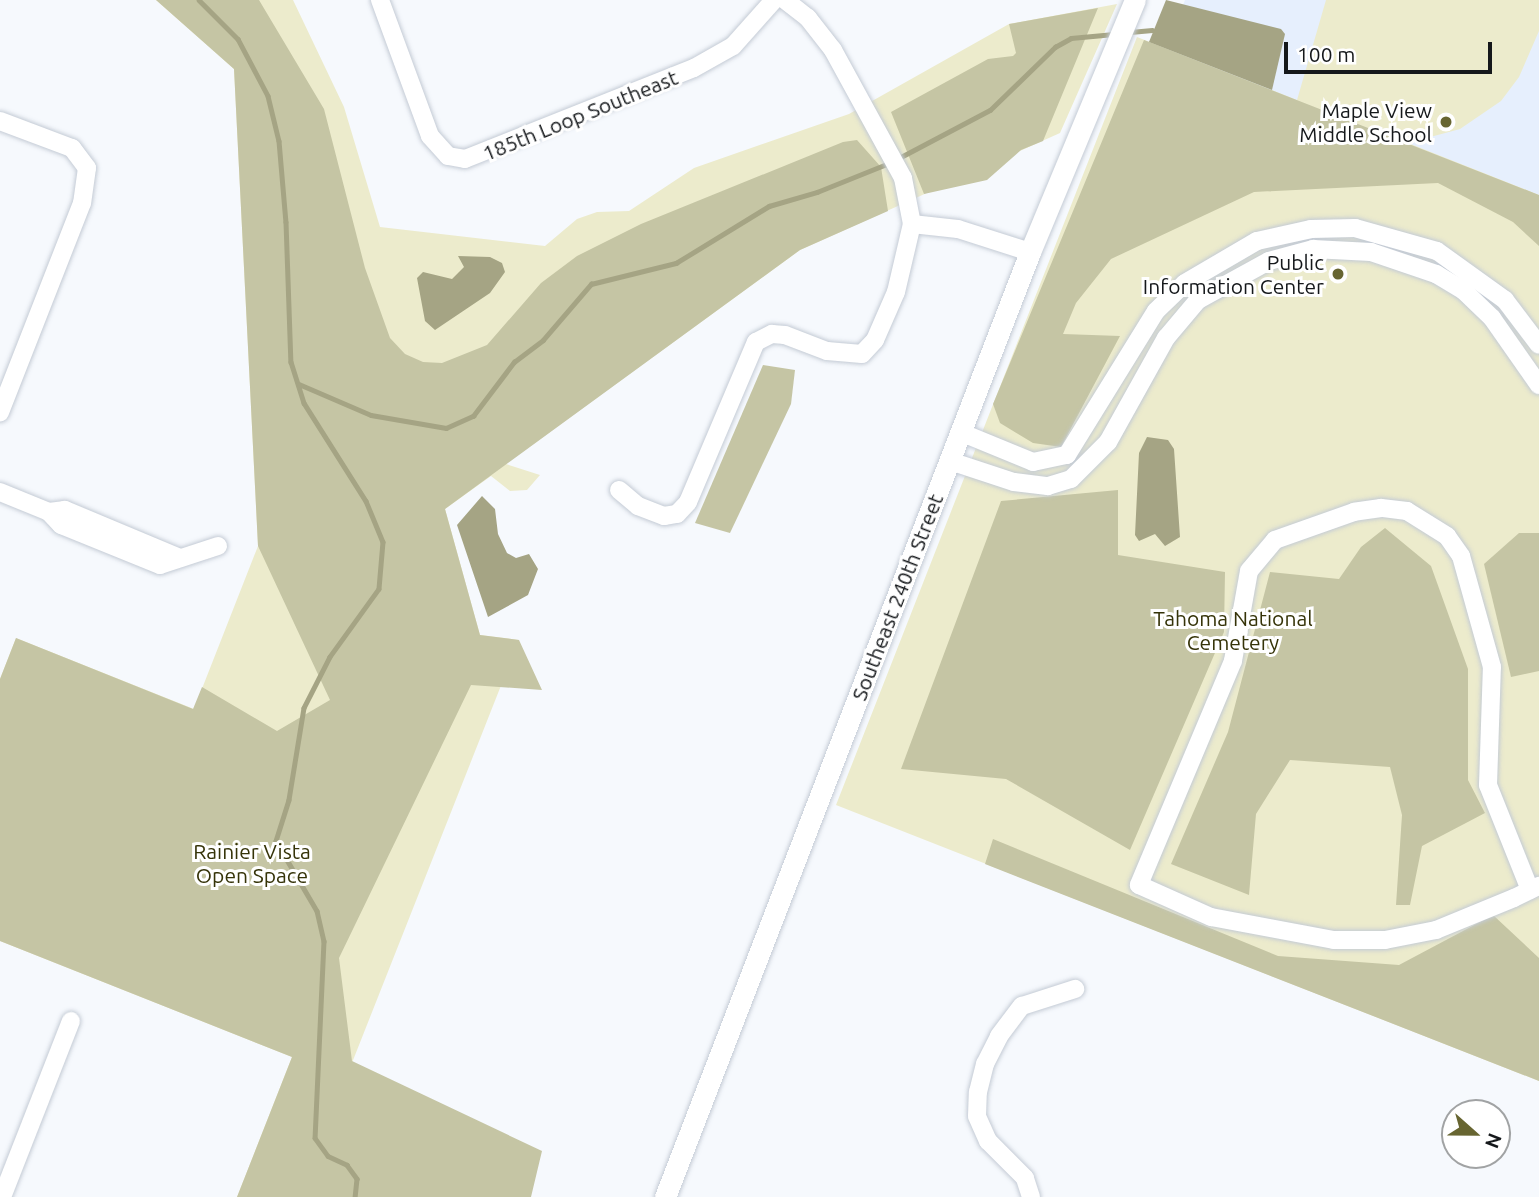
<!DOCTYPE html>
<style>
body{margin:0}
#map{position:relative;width:1539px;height:1197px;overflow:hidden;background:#f6f9fd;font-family:Ubuntu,sans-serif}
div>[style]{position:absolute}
.built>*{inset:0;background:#e6effd}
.green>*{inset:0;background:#ecebcc}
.forest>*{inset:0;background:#c5c5a4}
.water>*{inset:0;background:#a5a484}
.stream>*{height:4.5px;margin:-2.25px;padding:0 2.25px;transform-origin:2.25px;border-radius:2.25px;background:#a5a484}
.roads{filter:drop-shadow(0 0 2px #c4cbd5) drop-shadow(0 0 2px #c4cbd5)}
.minor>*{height:18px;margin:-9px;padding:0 9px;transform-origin:9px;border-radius:9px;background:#fff}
.major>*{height:21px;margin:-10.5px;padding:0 10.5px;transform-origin:10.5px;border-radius:10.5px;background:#fff}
.dots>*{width:19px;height:19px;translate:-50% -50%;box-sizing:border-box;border:4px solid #fff;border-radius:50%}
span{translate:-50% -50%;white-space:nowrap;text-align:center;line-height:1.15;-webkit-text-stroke:6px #fff;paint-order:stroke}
.poi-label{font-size:21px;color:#15181b}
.right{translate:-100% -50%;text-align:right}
.street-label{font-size:21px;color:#15181b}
.park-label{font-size:21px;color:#353308}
.north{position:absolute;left:1441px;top:1099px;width:70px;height:70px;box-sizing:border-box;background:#fff;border:2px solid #a1a3a4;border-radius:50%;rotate:111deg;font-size:19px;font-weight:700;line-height:28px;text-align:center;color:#15181b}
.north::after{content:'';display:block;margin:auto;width:24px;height:32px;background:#676531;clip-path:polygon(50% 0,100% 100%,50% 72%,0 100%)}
.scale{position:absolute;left:1284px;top:42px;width:208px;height:32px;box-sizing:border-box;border:4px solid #15181b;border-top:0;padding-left:9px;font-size:21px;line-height:24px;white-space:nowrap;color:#15181b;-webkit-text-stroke:5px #fff;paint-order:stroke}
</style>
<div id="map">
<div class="built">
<div style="clip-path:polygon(1185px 0,1539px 0,1539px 195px,1166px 49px)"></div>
</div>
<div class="green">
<div style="clip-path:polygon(156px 0,293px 0,344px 107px,380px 227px,545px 246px,577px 219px,597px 212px,629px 211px,694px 168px,849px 114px,1009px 24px,1117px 4px,1060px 133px,800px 250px,506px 464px,540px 475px,527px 490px,510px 491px,491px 476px,445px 509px,480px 635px,519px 640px,299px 1197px,237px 1197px,292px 1057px,0 941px,0 679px,16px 638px,194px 709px,258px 546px,234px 69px)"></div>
<div style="clip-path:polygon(1326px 0,1539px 0,1539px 31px,1519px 77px,1501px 101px,1460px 129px,1408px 143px,1539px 195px,1539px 1081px,836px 805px,1137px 37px,1297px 100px)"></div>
</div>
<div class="forest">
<div style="clip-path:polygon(156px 0,259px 0,324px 109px,365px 268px,390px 338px,405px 354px,423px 362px,442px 363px,487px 345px,541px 283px,577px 256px,641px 224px,843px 142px,857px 140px,881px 167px,888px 211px,800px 250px,445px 509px,480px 635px,519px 640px,542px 690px,471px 685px,339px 958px,352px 1061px,542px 1151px,531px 1197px,237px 1197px,292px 1057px,0 941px,0 679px,16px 638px,193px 709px,202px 687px,277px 731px,330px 700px,258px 546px,234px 69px)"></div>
<div style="clip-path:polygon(1098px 8px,1043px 141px,1021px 150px,987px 180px,924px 194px,891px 112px,988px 59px,1013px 56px,1016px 53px,1009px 24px)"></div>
<div style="clip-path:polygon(1144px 40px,1539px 195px,1539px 246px,1513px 222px,1438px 183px,1254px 192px,1111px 259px,1076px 303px,1063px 334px,1120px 336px,1061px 447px,1033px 443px,1000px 423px,993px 404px)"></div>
<div style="clip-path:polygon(763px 365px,795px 370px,791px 404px,730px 533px,695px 523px)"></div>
<div style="clip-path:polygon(1118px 490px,1118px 555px,1225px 572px,1224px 632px,1130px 850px,1006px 779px,901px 769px,1001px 501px)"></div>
<div style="clip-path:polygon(1385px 528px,1431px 566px,1468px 669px,1468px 780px,1485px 813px,1422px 846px,1410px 905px,1396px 905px,1402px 815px,1390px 767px,1290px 760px,1256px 814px,1249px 895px,1171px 864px,1228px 732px,1270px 572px,1339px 579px,1361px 547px)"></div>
<div style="clip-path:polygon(1519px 533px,1539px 533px,1539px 671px,1511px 677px,1484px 564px)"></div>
<div style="clip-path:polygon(993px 839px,1278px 956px,1399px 965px,1493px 915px,1539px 958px,1539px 1081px,985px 864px)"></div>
</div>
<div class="water">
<div style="clip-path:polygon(1166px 0,1281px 29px,1285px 34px,1272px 90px,1149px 42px)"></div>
<div style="clip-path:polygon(458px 256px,490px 257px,502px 263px,505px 272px,490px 293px,435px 330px,425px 321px,417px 278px,423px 272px,452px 279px,464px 267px)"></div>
<div style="clip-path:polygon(1147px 437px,1168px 440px,1174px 449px,1180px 537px,1165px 546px,1155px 534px,1139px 541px,1135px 535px,1139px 453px)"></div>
<div style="clip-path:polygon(482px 496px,495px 509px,498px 534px,507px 553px,516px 558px,529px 554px,538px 569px,528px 595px,488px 617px,457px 525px)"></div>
</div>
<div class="stream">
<div style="left:199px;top:0;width:55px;rotate:45deg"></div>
<div style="left:238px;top:39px;width:64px;rotate:62.2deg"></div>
<div style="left:268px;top:96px;width:46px;rotate:76.3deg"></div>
<div style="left:279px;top:141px;width:81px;rotate:85.1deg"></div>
<div style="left:286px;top:222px;width:140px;rotate:88deg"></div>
<div style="left:291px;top:362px;width:43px;rotate:72.4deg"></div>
<div style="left:304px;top:403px;width:116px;rotate:57.7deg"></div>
<div style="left:366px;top:501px;width:44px;rotate:67.5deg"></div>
<div style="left:383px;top:542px;width:47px;rotate:94.9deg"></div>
<div style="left:379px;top:589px;width:84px;rotate:125.8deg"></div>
<div style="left:330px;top:657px;width:57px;rotate:117deg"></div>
<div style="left:304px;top:708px;width:93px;rotate:99.3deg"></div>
<div style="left:289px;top:800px;width:43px;rotate:107.6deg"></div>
<div style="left:276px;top:841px;width:81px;rotate:59.6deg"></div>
<div style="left:317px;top:911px;width:31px;rotate:77deg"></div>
<div style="left:324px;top:941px;width:197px;rotate:92.6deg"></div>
<div style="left:315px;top:1138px;width:22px;rotate:54deg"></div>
<div style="left:328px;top:1156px;width:21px;rotate:25deg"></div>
<div style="left:347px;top:1165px;width:17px;rotate:54deg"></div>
<div style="left:357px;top:1179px;width:18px;rotate:96deg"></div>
<div style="left:1130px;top:32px;width:22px;rotate:-5deg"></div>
<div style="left:897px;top:159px;width:105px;rotate:-27.8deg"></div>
<div style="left:990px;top:110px;width:91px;rotate:-44.1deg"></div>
<div style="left:1055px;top:47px;width:18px;rotate:-29deg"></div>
<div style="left:1071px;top:38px;width:43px;rotate:-5.3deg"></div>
<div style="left:299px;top:384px;width:78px;rotate:23.3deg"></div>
<div style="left:371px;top:415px;width:76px;rotate:9.8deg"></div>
<div style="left:446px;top:428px;width:30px;rotate:-24deg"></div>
<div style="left:473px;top:416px;width:68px;rotate:-52.8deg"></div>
<div style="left:514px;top:362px;width:36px;rotate:-37deg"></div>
<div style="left:543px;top:340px;width:74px;rotate:-49.4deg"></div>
<div style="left:591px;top:284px;width:88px;rotate:-13.9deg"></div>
<div style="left:676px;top:263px;width:109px;rotate:-31.5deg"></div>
<div style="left:769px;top:206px;width:50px;rotate:-16.3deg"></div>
<div style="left:817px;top:192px;width:78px;rotate:-21.9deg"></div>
</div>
<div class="roads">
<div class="minor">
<div style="left:380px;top:0;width:145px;rotate:69.8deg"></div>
<div style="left:430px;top:136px;width:27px;rotate:48deg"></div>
<div style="left:448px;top:156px;width:17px;rotate:10deg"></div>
<div style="left:465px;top:159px;width:246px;rotate:-21.7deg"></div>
<div style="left:694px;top:68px;width:45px;rotate:-29.4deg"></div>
<div style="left:733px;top:46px;width:62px;rotate:-48.3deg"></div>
<div style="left:0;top:121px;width:77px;rotate:20.6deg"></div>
<div style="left:72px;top:148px;width:25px;rotate:53deg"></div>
<div style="left:87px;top:168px;width:35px;rotate:98deg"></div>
<div style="left:82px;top:203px;width:225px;rotate:111.4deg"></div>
<div style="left:912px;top:224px;width:46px;rotate:6.2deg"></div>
<div style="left:958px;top:229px;width:76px;rotate:17.7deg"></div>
<div style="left:960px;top:432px;width:79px;rotate:22.3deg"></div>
<div style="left:1033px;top:462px;width:35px;rotate:-12deg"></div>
<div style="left:1067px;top:455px;width:169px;rotate:-58.3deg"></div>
<div style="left:1156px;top:311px;width:40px;rotate:-44deg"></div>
<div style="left:1185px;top:283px;width:83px;rotate:-30.3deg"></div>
<div style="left:1257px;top:241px;width:55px;rotate:-12.5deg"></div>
<div style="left:1311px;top:229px;width:44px;rotate:-1.3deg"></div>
<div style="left:1355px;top:228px;width:85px;rotate:15.7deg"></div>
<div style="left:1437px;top:251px;width:84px;rotate:35.8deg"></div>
<div style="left:1505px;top:300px;width:56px;rotate:52.9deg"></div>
<div style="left:950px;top:461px;width:67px;rotate:18.2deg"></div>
<div style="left:1014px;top:482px;width:34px;rotate:7deg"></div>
<div style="left:1048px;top:486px;width:24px;rotate:-17deg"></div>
<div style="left:1071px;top:479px;width:52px;rotate:-45deg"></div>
<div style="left:1108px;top:442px;width:119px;rotate:-60.9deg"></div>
<div style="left:1166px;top:338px;width:50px;rotate:-49.9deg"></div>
<div style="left:1198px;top:300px;width:81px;rotate:-28.8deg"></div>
<div style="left:1269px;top:261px;width:46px;rotate:-15.3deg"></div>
<div style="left:1313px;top:249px;width:58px;rotate:3deg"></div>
<div style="left:1371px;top:252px;width:69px;rotate:18.7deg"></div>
<div style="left:1436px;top:274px;width:33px;rotate:31deg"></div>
<div style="left:1464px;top:291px;width:39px;rotate:44deg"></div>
<div style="left:1492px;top:318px;width:82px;rotate:55deg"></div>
<div style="left:619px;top:490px;width:25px;rotate:40deg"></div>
<div style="left:638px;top:506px;width:28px;rotate:21deg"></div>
<div style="left:664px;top:516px;width:13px;rotate:-9deg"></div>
<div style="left:677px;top:514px;width:16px;rotate:-47deg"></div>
<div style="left:688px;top:502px;width:174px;rotate:-67deg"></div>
<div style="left:756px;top:342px;width:18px;rotate:-27deg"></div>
<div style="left:772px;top:334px;width:13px;rotate:4deg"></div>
<div style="left:785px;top:335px;width:45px;rotate:20.9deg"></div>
<div style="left:827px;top:351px;width:35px;rotate:5deg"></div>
<div style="left:862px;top:354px;width:19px;rotate:-47deg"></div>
<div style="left:875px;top:340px;width:52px;rotate:-66.4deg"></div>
<div style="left:896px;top:292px;width:70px;rotate:-76.8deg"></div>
<div style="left:912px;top:224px;width:47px;rotate:-101.1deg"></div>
<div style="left:903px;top:178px;width:146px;rotate:-118.7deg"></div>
<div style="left:833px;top:50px;width:41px;rotate:-128deg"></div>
<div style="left:808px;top:18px;width:29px;rotate:-142deg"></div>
<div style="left:0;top:492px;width:53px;rotate:22.2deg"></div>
<div style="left:180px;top:558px;width:125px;rotate:-157.3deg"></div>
<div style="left:65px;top:510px;width:16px;rotate:173deg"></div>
<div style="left:49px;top:512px;width:18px;rotate:47deg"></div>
<div style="left:61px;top:525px;width:107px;rotate:22deg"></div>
<div style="left:160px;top:565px;width:61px;rotate:-18.1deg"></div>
<div style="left:1530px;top:890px;width:113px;rotate:-111.8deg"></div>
<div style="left:1488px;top:785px;width:118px;rotate:-88.1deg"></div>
<div style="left:1492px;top:667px;width:115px;rotate:-105.6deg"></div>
<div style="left:1461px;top:556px;width:24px;rotate:-125deg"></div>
<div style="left:1447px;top:536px;width:47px;rotate:-148deg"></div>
<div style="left:1407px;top:511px;width:26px;rotate:-173deg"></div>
<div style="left:1381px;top:508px;width:27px;rotate:172deg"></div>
<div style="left:1354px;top:512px;width:84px;rotate:160.5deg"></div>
<div style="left:1275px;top:540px;width:40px;rotate:130deg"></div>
<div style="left:1249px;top:571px;width:91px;rotate:100.1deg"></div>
<div style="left:1233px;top:661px;width:243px;rotate:112.8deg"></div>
<div style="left:1139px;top:885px;width:79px;rotate:24deg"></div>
<div style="left:1211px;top:917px;width:125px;rotate:10.6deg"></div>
<div style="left:1334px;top:940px;width:51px"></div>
<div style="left:1385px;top:940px;width:52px;rotate:-11.1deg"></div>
<div style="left:1436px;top:930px;width:84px;rotate:-22.3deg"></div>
<div style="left:1514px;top:898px;width:28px;rotate:-26deg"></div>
<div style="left:2px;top:1197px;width:189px;rotate:-68.6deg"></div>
<div style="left:1031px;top:1197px;width:20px;rotate:-108deg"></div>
<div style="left:1025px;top:1178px;width:52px;rotate:-135deg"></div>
<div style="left:988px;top:1141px;width:27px;rotate:-114deg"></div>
<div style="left:977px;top:1116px;width:24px;rotate:-88deg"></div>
<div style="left:978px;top:1092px;width:29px;rotate:-76deg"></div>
<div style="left:985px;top:1064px;width:31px;rotate:-63deg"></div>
<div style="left:999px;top:1036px;width:38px;rotate:-53deg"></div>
<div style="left:1022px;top:1006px;width:56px;rotate:-17.8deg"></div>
</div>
<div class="major">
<div style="left:665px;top:1197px;width:1013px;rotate:-68.88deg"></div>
<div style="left:1030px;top:252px;width:273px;rotate:-67.4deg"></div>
</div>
</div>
<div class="dots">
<div style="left:1446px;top:122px;background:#676531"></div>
<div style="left:1338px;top:274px;background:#676531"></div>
</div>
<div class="poi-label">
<span class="right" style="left:1432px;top:122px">Maple View<br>Middle School</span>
<span class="right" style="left:1324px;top:274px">Public<br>Information Center</span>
</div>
<div class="street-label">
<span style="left:580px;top:115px;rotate:-22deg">185th Loop Southeast</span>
<span style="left:897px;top:597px;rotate:-69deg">Southeast 240th Street</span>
</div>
<div class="park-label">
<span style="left:1233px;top:630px">Tahoma National<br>Cemetery</span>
<span style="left:252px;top:863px">Rainier Vista<br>Open Space</span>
</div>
<div class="north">N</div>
<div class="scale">100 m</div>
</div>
